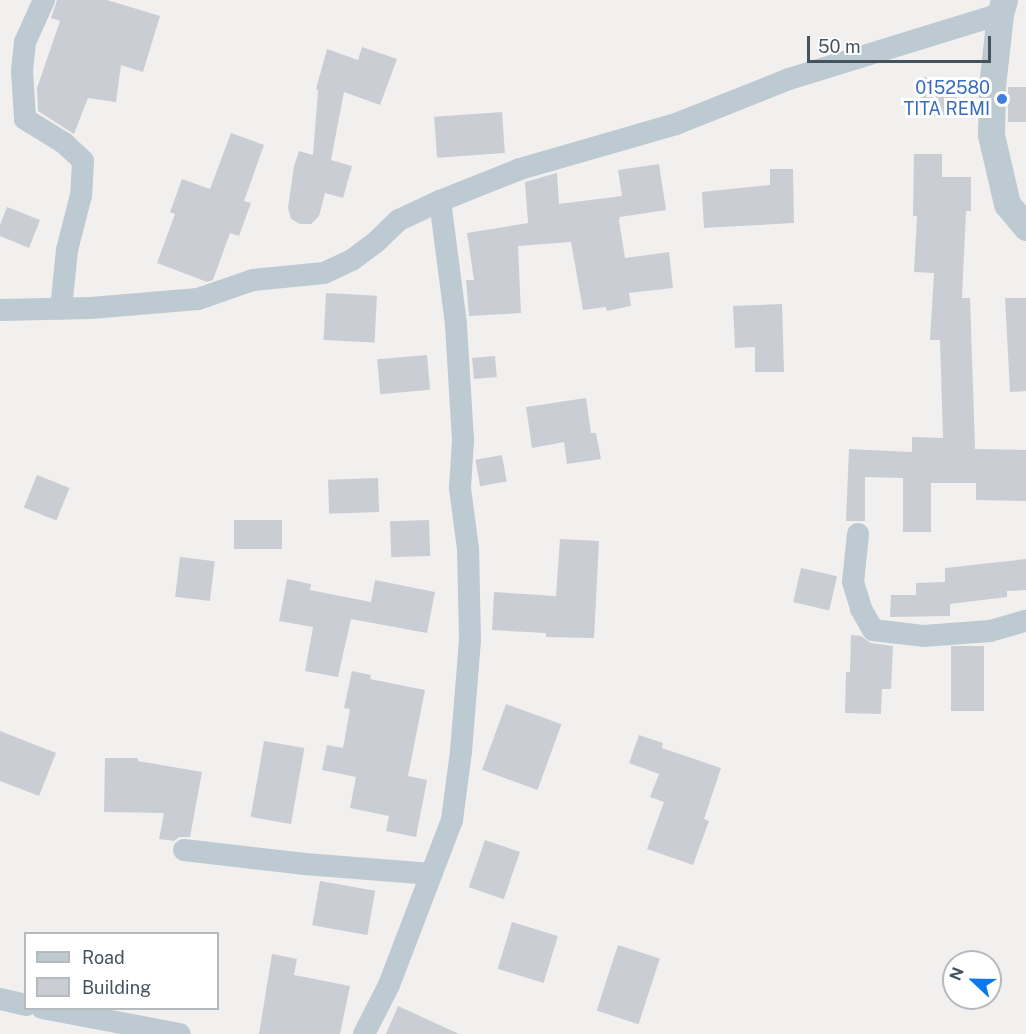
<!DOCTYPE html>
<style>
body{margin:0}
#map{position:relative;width:1026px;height:1034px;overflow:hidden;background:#f2efef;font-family:"Public Sans",sans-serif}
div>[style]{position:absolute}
.building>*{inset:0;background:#caced4;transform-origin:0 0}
.minor>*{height:22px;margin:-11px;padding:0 11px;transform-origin:11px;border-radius:11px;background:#becad2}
.tertiary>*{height:27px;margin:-13.5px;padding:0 13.5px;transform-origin:13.5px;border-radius:13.5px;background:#becad2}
.dots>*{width:16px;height:16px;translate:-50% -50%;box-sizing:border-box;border:3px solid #fff;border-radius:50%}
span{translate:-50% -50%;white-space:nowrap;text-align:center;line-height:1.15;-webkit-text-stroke:6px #fff;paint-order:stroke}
.shop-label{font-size:18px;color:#366cbe}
.right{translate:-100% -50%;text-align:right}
.legend{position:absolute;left:24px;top:932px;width:195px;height:78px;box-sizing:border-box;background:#fff;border:2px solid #b5babf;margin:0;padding:8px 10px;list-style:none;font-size:18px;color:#45535e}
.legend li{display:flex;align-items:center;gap:12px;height:30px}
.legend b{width:30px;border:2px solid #b5babf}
.north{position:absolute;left:942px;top:950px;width:60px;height:60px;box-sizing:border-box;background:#fff;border:2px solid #b5babf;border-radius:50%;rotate:292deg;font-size:16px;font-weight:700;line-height:24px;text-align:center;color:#45535e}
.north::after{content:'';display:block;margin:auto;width:21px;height:27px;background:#0979f1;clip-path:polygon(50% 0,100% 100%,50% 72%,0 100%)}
.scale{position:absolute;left:807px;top:36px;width:184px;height:27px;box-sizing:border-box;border:3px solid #45535e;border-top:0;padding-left:8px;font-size:18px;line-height:21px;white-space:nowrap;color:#45535e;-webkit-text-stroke:4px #fff;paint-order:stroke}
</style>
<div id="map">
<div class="building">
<div style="clip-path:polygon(57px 0,107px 0,160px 16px,143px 72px,121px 65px,116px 102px,88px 98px,74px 134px,38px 111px,37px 88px,60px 21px,51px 18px)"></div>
<div style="clip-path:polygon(362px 47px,397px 59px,380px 105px,344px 92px,331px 160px,352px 166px,343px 198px,325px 193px,319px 216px,311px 224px,300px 224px,291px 219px,288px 208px,294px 166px,299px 151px,313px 155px,318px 90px,316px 89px,327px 49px,358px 60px)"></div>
<div style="left:922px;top:77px;width:36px;height:38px;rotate:3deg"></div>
<div style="left:1026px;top:87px;width:35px;height:18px;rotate:90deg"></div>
<div style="left:502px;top:112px;width:41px;height:68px;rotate:86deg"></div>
<div style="clip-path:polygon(231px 133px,264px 145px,244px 201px,251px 203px,239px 236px,230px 233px,213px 280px,207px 282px,157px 263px,175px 214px,170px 212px,182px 179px,210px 189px)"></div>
<div style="clip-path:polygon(914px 154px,942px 154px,942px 177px,971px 177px,971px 211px,966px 211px,962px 298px,970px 298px,975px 449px,1026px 450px,1026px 501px,976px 500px,976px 483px,931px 483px,931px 532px,903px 532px,903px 478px,865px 477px,865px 521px,846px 521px,849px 449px,912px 452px,912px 437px,943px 438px,940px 340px,930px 340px,934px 273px,914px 272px,917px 216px,913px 216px)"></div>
<div style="clip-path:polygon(659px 164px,666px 210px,620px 217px,619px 220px,625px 258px,669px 252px,673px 288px,629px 293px,631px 306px,607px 311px,606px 307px,583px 310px,571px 242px,518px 246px,521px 313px,469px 316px,466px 280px,474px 280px,467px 233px,528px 223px,525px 182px,557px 173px,559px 204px,622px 196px,618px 170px)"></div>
<div style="clip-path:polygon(770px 169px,793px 169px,794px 223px,704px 228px,702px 192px,770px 185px)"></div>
<div style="clip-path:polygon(7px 207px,40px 220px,29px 248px,0 236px,0 225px)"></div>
<div style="left:326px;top:293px;width:51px;height:47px;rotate:3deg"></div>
<div style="clip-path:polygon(1005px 298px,1026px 298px,1026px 391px,1010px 392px)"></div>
<div style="clip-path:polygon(782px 304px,784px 372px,755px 372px,755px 347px,735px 348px,733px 306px)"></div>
<div style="left:427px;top:355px;width:35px;height:50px;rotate:85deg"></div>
<div style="left:495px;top:356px;width:21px;height:23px;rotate:85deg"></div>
<div style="clip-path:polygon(586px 398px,591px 433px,596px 433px,601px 459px,567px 464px,564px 442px,532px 448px,526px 407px)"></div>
<div style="left:502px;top:455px;width:27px;height:27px;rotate:80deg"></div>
<div style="left:37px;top:475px;width:35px;height:35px;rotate:22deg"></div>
<div style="left:378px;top:478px;width:34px;height:50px;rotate:88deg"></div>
<div style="left:282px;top:520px;width:29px;height:48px;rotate:90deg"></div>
<div style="left:429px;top:520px;width:36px;height:39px;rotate:88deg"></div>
<div style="clip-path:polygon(560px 539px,599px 541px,594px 638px,546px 637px,546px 633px,492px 630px,494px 592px,556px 596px)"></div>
<div style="left:180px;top:557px;width:35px;height:40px;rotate:7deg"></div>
<div style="clip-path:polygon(1026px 559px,1026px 590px,1007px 591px,1007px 597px,950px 604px,950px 616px,890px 617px,891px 595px,916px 595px,916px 583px,945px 582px,945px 568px)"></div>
<div style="left:801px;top:568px;width:37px;height:35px;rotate:13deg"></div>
<div style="clip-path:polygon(287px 579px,311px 584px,310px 590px,371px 602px,375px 580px,435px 592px,427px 633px,351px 619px,338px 677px,305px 671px,313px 627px,279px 621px)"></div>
<div style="clip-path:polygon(851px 635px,861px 636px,871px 643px,893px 646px,891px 689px,882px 689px,881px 714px,845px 713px,846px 672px,850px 672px)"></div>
<div style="left:984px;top:646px;width:65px;height:33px;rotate:90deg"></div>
<div style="clip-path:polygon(352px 671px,371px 675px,370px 679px,425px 690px,408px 776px,427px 780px,416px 837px,386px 831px,389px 816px,350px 808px,356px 777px,322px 770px,327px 745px,343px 748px,350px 709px,344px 708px)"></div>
<div style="left:506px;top:704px;width:59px;height:70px;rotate:20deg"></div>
<div style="clip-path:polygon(0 731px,56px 753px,39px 796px,0 781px)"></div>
<div style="clip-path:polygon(639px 735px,663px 743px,662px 748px,721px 768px,704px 819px,709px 821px,693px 865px,647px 849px,664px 802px,650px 797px,659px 774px,629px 763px)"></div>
<div style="left:264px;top:741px;width:41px;height:77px;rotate:10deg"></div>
<div style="clip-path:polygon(105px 758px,138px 758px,138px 761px,202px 772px,190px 837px,179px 837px,174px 841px,159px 839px,164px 813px,104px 812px)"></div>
<div style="left:485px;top:840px;width:37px;height:50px;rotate:19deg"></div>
<div style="left:320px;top:881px;width:56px;height:45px;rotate:10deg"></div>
<div style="left:512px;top:922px;width:48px;height:49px;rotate:17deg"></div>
<div style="left:618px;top:945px;width:44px;height:69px;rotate:18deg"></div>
<div style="clip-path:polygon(272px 954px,297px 959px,294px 975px,350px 986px,340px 1034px,259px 1034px)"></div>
<div style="clip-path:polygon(398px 1006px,459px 1034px,386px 1034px)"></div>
</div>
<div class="minor">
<div style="left:44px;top:0;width:46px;rotate:114.3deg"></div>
<div style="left:25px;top:42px;width:29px;rotate:96deg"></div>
<div style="left:22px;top:71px;width:48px;rotate:86.4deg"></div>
<div style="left:25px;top:119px;width:46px;rotate:31.6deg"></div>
<div style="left:64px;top:143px;width:26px;rotate:43deg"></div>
<div style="left:83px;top:161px;width:34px;rotate:93deg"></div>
<div style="left:81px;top:195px;width:57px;rotate:104.3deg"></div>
<div style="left:67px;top:250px;width:59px;rotate:95.8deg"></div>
<div style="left:0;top:310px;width:91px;rotate:-1.3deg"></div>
<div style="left:91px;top:308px;width:107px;rotate:-4.8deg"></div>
<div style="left:198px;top:299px;width:58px;rotate:-19.1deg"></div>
<div style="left:253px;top:280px;width:71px;rotate:-5.6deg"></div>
<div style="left:324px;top:273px;width:31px;rotate:-25deg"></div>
<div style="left:352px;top:260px;width:30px;rotate:-37deg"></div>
<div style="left:376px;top:242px;width:32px;rotate:-44deg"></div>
<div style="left:399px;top:220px;width:45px;rotate:-24.9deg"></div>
<div style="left:440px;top:201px;width:86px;rotate:-21.8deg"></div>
<div style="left:520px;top:169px;width:162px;rotate:-16.1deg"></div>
<div style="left:676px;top:124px;width:122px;rotate:-21.7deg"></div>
<div style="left:789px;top:79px;width:221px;rotate:-17.1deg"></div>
<div style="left:858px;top:534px;width:48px;rotate:95.9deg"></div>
<div style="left:853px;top:582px;width:28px;rotate:73deg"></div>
<div style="left:861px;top:609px;width:24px;rotate:60deg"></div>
<div style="left:873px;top:630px;width:50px;rotate:6.8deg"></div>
<div style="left:923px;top:636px;width:67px;rotate:-4.3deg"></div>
<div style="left:990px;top:631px;width:37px;rotate:-16deg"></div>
<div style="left:184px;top:850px;width:122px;rotate:6.6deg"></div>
<div style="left:305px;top:864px;width:127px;rotate:4.5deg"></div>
<div style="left:0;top:999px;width:27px;rotate:13deg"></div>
<div style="left:42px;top:1008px;width:140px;rotate:10.7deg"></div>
<div style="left:364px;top:1034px;width:55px;rotate:-63deg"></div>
<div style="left:389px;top:985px;width:177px;rotate:-69.1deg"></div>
<div style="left:452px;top:820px;width:69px;rotate:-82.5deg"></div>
<div style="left:461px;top:752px;width:111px;rotate:-85.4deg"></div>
<div style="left:470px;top:641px;width:92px;rotate:-91.2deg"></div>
<div style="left:468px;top:549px;width:62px;rotate:-97.5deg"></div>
<div style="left:460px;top:488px;width:48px;rotate:-86.4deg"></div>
<div style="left:463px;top:440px;width:116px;rotate:-93.5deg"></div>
<div style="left:456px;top:324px;width:124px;rotate:-97.4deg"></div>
</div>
<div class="tertiary">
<div style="left:1004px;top:0;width:15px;rotate:106deg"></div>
<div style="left:1000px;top:14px;width:73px;rotate:96.3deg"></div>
<div style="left:992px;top:87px;width:48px;rotate:91.2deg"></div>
<div style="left:991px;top:135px;width:71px;rotate:76.9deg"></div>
<div style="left:1007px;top:204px;width:30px;rotate:50deg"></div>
</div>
<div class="dots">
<div style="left:1002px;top:99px;background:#3f7fe0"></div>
</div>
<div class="shop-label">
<span class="right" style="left:990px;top:99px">0152580<br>TITA REMI</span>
</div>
<ul class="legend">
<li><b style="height:8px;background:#becad2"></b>Road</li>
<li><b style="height:16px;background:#caced4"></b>Building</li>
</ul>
<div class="north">N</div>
<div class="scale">50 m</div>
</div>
